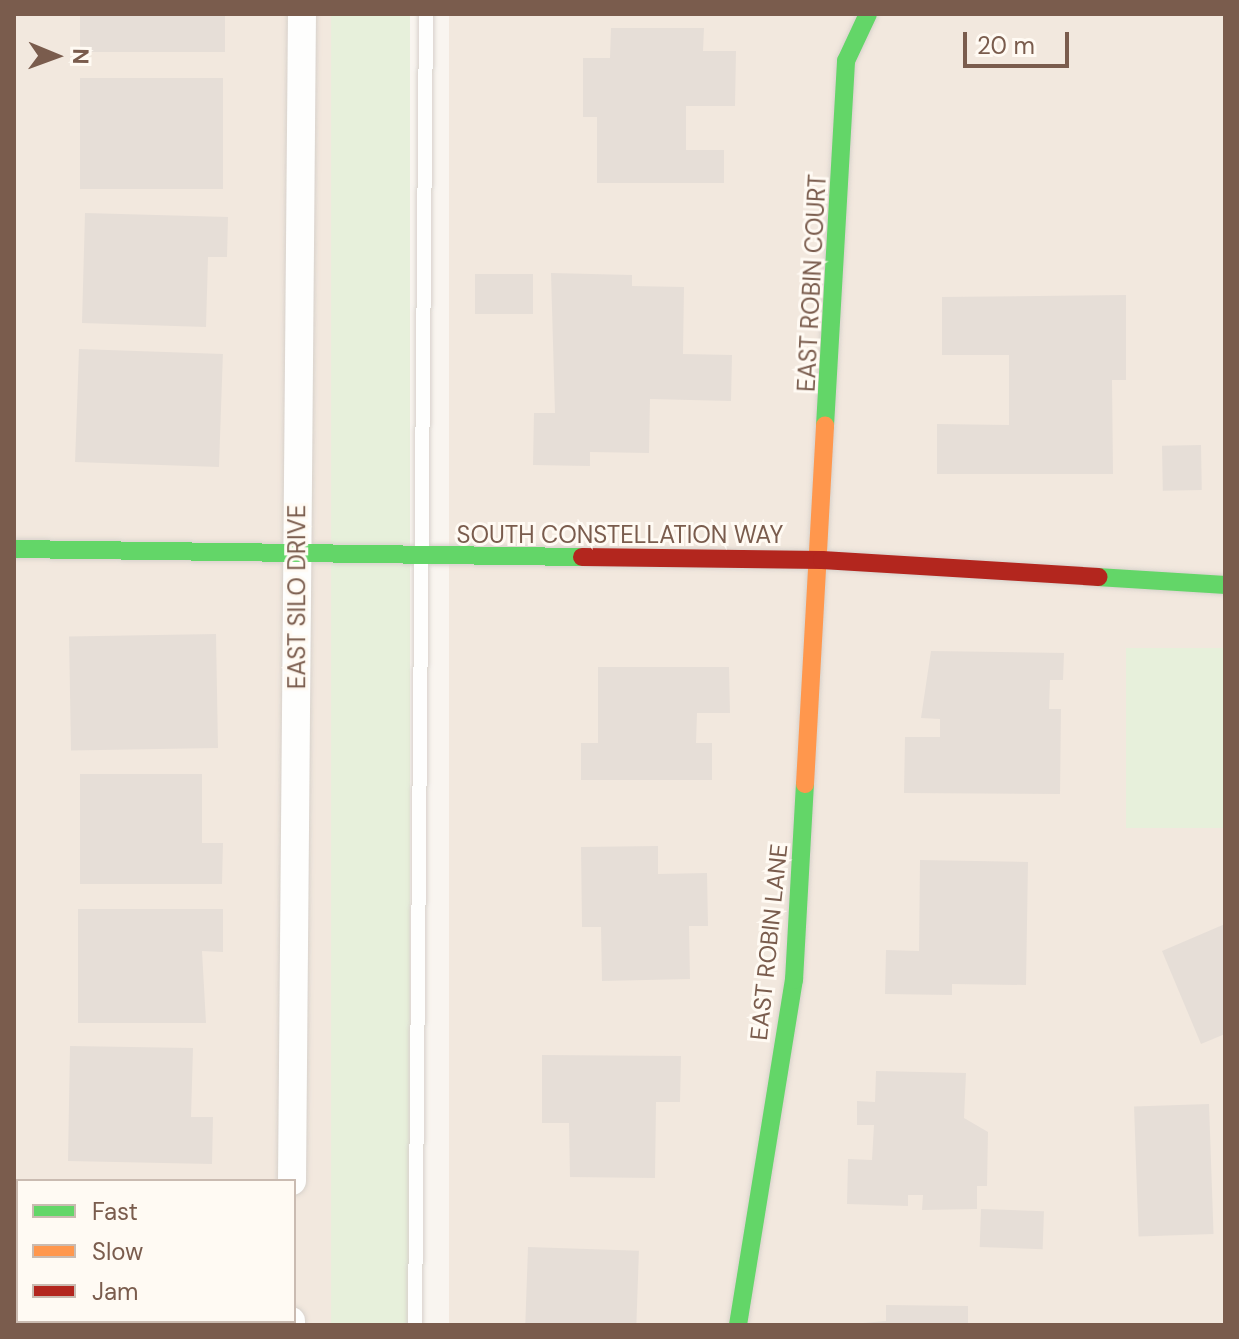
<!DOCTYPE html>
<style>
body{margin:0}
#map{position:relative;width:1239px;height:1339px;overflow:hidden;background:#f9f5f0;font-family:"DM Sans",sans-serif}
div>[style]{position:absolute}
.residential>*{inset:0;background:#f2e8de;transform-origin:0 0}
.green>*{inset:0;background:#e7f0db;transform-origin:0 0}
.building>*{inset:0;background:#e6ded7;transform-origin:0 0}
.roads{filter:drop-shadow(0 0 2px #d7d1cb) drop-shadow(0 0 2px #d7d1cb)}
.lane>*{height:14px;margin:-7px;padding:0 7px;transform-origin:7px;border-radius:7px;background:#fefefd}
.street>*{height:28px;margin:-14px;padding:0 14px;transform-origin:14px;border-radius:14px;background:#fefefd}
.fast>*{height:18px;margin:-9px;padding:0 9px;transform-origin:9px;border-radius:9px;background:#63d668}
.slow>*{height:18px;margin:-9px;padding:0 9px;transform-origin:9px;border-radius:9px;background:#ff974d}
.jam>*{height:18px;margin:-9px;padding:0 9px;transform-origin:9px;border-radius:9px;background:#b3261e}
span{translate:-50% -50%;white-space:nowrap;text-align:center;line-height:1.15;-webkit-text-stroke:6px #fffaf3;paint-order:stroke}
.street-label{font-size:24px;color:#7a5c4d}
.frame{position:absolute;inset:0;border:16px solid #7a5c4d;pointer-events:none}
.legend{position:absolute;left:16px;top:1179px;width:280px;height:144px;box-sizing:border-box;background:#fffaf3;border:2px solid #cabbb1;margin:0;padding:10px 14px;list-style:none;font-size:24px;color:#7a5c4d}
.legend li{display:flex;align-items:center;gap:16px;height:40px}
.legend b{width:40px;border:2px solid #cabbb1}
.north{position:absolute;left:16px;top:16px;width:80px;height:80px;-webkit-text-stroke:6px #fffaf3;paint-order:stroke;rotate:91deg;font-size:22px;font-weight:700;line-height:32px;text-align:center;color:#7a5c4d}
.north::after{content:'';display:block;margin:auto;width:28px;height:36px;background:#7a5c4d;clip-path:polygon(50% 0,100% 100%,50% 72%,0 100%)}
.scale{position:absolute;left:963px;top:32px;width:106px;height:36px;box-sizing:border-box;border:4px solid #7a5c4d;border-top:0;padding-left:10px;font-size:24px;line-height:28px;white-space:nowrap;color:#7a5c4d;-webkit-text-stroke:6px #fffaf3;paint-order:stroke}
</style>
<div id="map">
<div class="residential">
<div style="clip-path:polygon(evenodd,14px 14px,410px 14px,398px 1325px,14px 1325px,14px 14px,18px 1181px,294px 1181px,294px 1321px,18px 1321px,18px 1181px)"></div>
<div style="left:449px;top:14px;width:776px;height:1311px"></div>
</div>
<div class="green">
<div style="left:331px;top:14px;width:79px;height:1311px"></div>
<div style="left:1126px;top:648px;width:99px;height:180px"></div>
</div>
<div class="building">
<div style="left:80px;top:14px;width:145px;height:38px"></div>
<div style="clip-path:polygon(611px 28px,704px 28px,703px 51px,736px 51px,735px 106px,686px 106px,686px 150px,724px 150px,724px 183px,597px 183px,597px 117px,583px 117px,583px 58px,610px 58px)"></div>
<div style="left:80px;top:78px;width:143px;height:111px"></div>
<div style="clip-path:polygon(85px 213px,228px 217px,227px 257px,208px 257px,206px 327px,82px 323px)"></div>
<div style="clip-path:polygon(551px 273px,632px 275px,632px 286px,684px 287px,683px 354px,732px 355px,731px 401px,650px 399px,649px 453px,590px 452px,590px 466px,533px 465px,534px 413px,555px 413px)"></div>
<div style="left:475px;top:274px;width:58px;height:40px"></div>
<div style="clip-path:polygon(1126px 295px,1126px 380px,1112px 380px,1113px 474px,937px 474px,937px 424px,1009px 425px,1009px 355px,942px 355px,942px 297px)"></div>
<div style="left:79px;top:349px;width:144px;height:113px;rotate:2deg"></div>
<div style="left:1201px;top:445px;width:45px;height:39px;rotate:89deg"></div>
<div style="left:216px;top:634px;width:114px;height:147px;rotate:89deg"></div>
<div style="clip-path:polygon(931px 651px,1064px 653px,1063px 680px,1050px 680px,1049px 709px,1061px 709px,1060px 794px,904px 793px,905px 737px,940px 737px,940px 719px,921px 718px)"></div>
<div style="clip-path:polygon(598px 667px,729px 667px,730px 713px,697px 713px,696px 743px,712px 743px,712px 780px,581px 780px,581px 743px,598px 743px)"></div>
<div style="clip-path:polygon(80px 774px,202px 774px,202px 843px,223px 843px,222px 884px,80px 884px)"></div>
<div style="clip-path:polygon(658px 846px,658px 874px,707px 873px,708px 926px,689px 926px,690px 979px,602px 981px,601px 927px,582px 927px,581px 847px)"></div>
<div style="clip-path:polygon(920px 860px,1028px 862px,1026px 985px,952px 984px,952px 995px,885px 994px,886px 950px,919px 951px)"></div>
<div style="clip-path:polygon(78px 909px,223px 909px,223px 952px,202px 951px,206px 1023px,78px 1023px)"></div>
<div style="clip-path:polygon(1225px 924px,1225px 1034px,1201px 1044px,1162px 951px)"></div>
<div style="clip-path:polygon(70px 1046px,193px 1048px,191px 1117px,213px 1117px,212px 1164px,68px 1161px)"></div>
<div style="clip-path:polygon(542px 1055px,681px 1056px,680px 1102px,656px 1102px,655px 1178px,570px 1177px,569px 1123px,542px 1123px)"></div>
<div style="clip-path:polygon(876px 1071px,966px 1073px,964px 1118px,988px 1132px,987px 1186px,977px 1186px,977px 1209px,922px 1210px,923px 1195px,908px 1195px,908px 1206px,847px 1204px,848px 1159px,872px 1160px,874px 1125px,857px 1125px,857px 1101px,875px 1102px)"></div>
<div style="left:1209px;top:1104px;width:130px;height:75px;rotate:88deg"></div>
<div style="left:981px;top:1209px;width:63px;height:38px;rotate:2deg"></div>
<div style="left:528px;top:1247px;width:111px;height:78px;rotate:2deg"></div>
<div style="clip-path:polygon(886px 1305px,968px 1306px,968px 1325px,840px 1325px,886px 1321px)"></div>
<div style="left:88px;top:1321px;width:128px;height:4px"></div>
</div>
<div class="roads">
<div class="lane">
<div style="left:415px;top:1325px;width:1311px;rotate:-89.52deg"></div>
</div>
<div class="street">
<div style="left:292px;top:1181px;width:1167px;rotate:-89.51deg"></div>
<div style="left:291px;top:1325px;width:4px;rotate:-90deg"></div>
</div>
<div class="fast">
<div style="left:825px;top:426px;width:366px;rotate:-86.7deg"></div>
<div style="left:846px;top:61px;width:52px;rotate:-64.9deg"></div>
<div style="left:14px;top:549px;width:568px;rotate:0.81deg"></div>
<div style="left:1098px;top:577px;width:127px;rotate:3.6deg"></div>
<div style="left:738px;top:1325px;width:350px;rotate:-80.8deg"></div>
<div style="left:794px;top:980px;width:196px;rotate:-86.8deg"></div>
</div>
<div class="slow">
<div style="left:805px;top:784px;width:359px;rotate:-86.8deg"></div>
</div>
<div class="jam">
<div style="left:582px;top:557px;width:240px;rotate:0.7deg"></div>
<div style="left:822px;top:560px;width:277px;rotate:3.5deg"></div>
</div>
</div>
<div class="street-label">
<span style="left:812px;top:283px;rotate:-87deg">EAST ROBIN COURT</span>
<span style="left:620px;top:535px">SOUTH CONSTELLATION WAY</span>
<span style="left:297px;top:597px;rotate:-90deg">EAST SILO DRIVE</span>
<span style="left:769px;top:942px;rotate:-84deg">EAST ROBIN LANE</span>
</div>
<div class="frame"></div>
<ul class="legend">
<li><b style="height:10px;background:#63d668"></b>Fast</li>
<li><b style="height:10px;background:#ff974d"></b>Slow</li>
<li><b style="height:10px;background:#b3261e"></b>Jam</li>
</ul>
<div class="north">N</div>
<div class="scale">20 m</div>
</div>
